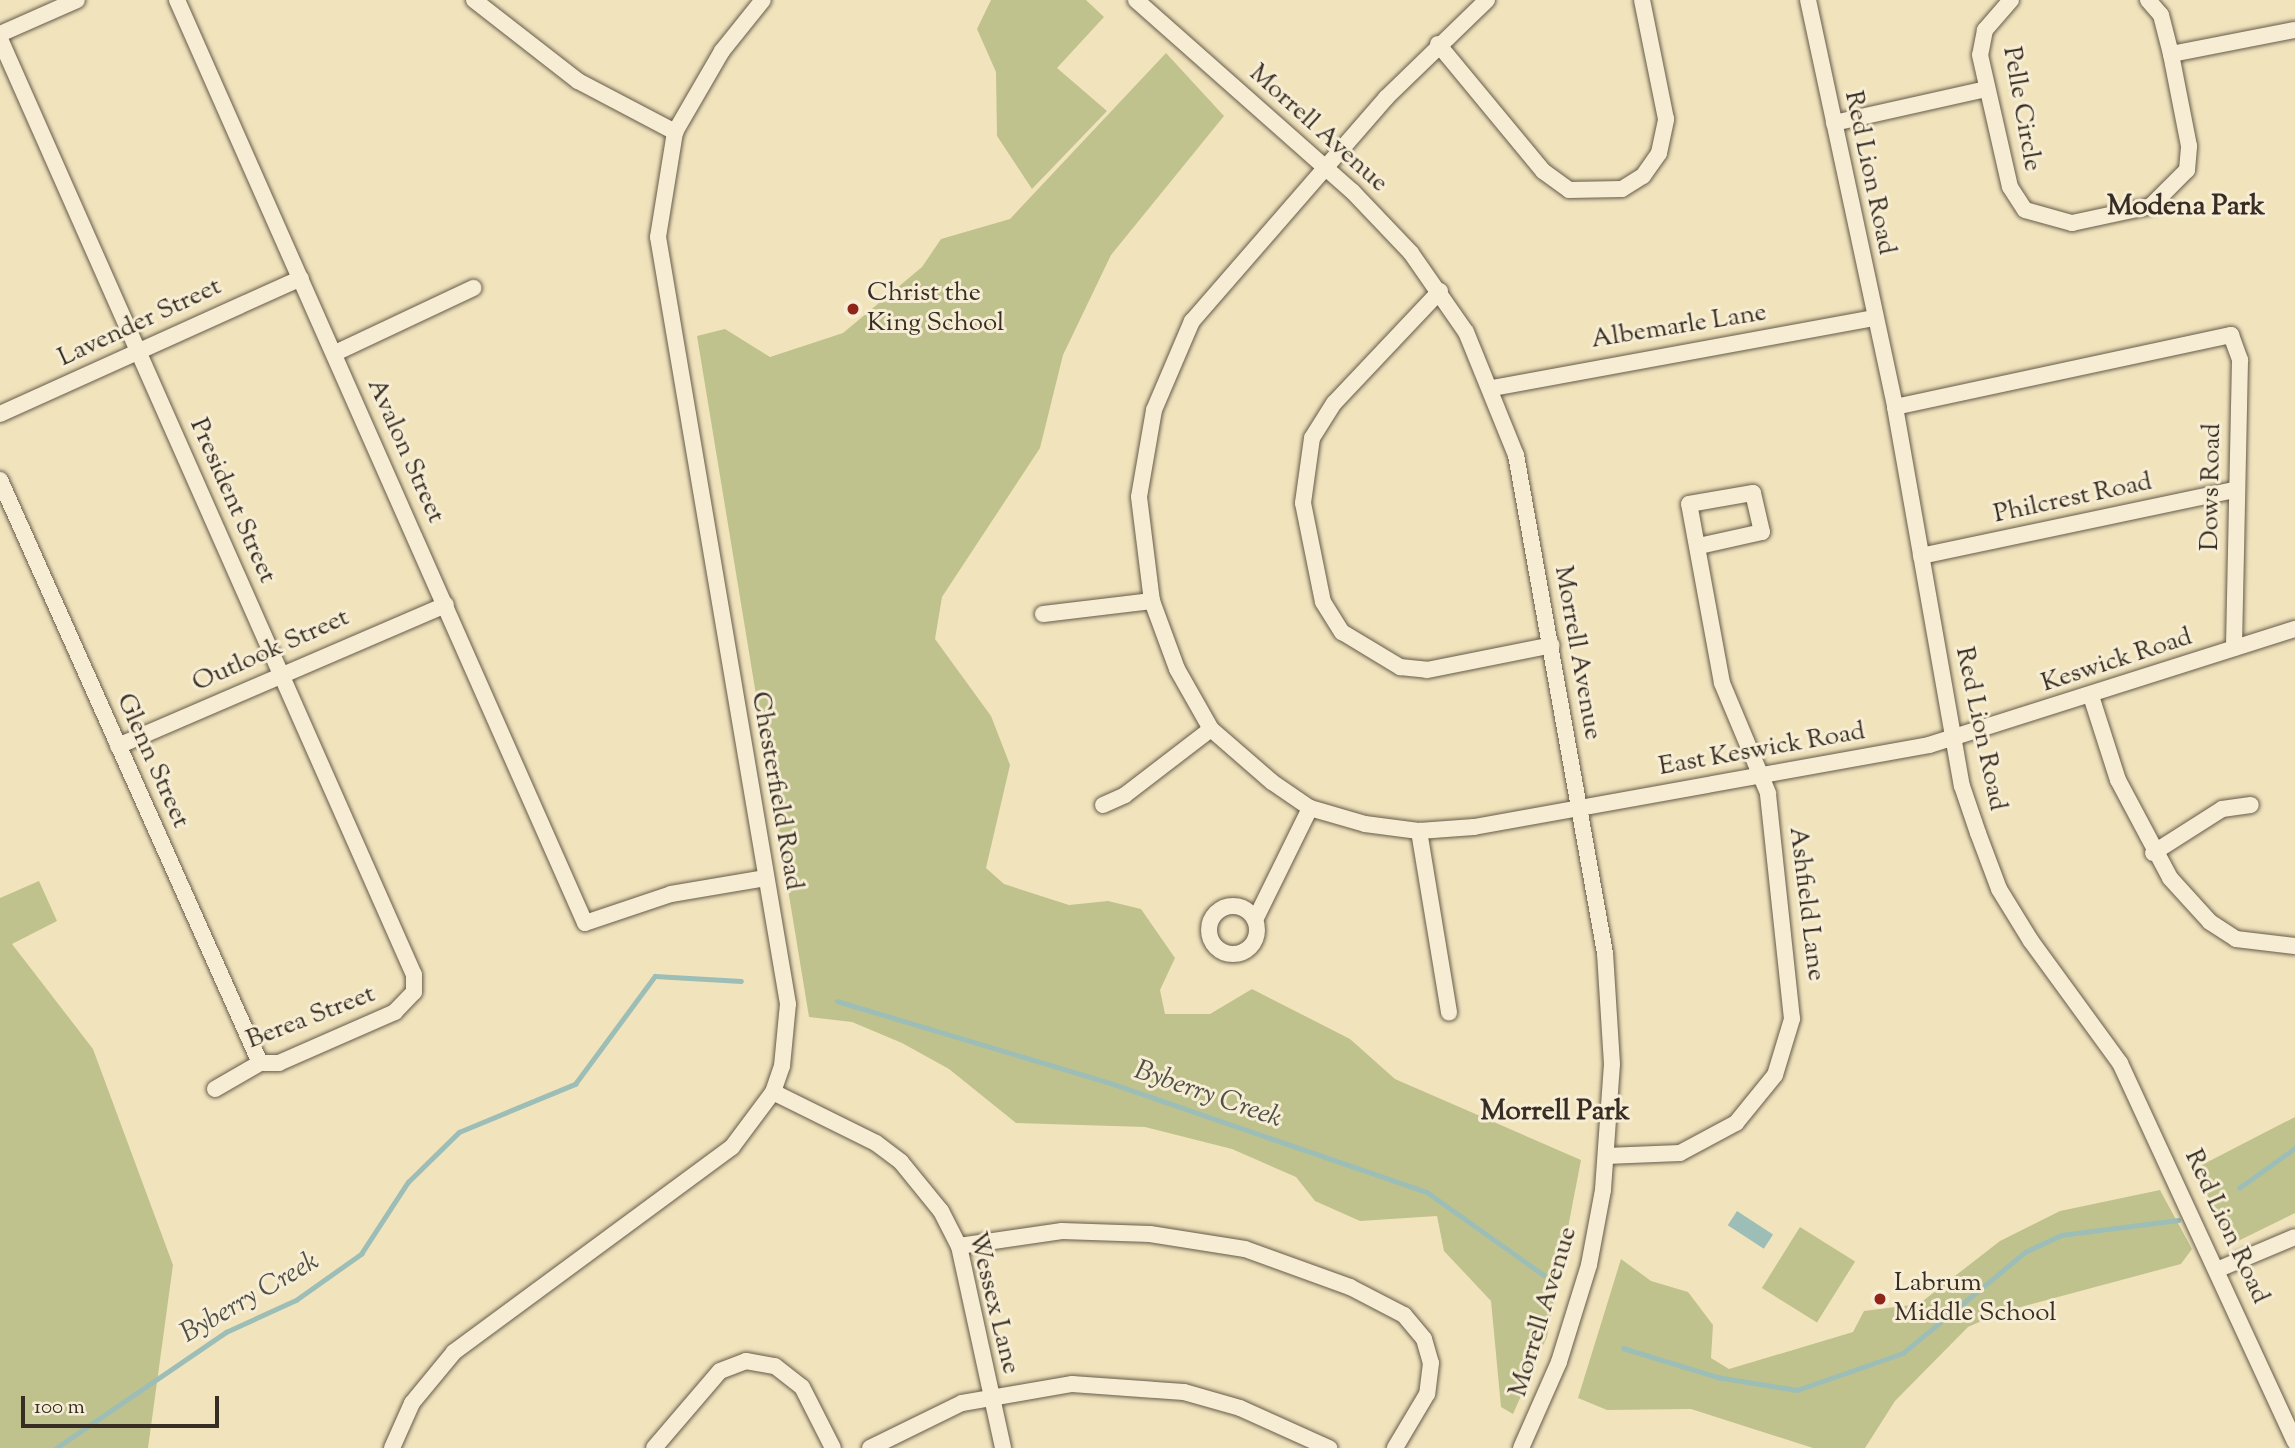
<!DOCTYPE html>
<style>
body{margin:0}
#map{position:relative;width:2295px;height:1448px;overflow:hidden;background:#f1e4bd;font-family:"Sorts Mill Goudy",serif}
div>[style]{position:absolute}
.green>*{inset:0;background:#c0c28d;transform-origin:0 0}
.water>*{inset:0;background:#9cbeb7;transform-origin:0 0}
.stream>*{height:4.5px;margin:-2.25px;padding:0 2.25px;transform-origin:2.25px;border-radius:2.25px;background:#9cbeb7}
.roads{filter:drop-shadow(0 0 2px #665b4a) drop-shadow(0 0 2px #665b4a)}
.minor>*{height:16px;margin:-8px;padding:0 8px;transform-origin:8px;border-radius:8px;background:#f6edd4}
.minor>.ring{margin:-8px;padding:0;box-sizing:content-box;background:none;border:16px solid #f6edd4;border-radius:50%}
.dots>*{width:19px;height:19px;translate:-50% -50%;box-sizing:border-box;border:4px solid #f6edd4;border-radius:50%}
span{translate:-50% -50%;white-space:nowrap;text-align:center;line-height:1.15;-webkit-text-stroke:6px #f6edd4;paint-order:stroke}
.street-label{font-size:26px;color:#372d24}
.poi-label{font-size:26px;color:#372d24}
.left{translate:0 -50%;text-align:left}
.neighbourhood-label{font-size:28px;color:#372d24;font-weight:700}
.water-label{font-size:28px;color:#505149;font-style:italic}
.scale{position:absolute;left:21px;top:1396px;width:198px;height:32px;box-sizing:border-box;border:4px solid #372d24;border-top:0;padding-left:9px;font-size:21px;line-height:24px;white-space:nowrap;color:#372d24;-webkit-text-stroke:5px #f6edd4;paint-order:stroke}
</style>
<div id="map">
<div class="green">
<div style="clip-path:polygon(991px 0,1086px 0,1104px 17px,1057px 68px,1107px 111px,1032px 189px,997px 136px,996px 72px,977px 29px)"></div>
<div style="clip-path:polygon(1166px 53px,1224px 116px,1111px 255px,1063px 355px,1040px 448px,942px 597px,935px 639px,991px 716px,1010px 765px,986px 868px,1004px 884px,1069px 905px,1108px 901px,1141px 909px,1175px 958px,1160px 990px,1165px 1014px,1210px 1014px,1252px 989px,1350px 1039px,1395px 1079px,1581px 1160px,1547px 1337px,1513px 1414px,1501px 1407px,1491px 1301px,1444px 1251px,1437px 1216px,1360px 1221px,1315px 1201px,1296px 1177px,1232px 1149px,1145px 1127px,1016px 1123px,949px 1069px,902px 1043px,852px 1022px,809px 1017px,697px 336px,725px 329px,770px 357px,843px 333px,922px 267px,941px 239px,1010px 219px)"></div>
<div style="clip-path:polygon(39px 881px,57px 921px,12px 944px,93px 1049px,173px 1265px,148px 1448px,0 1448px,0 898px)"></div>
<div style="clip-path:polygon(2295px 1117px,2295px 1213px,2232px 1244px,2194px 1169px)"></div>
<div style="clip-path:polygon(2160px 1190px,2192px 1249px,2181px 1264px,2002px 1312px,1968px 1327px,1895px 1401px,1865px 1448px,1813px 1448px,1691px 1409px,1607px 1410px,1578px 1398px,1621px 1259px,1651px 1281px,1688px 1292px,1713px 1325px,1711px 1358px,1729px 1369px,1853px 1332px,1864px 1311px,1919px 1304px,2000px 1241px,2060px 1211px)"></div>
<div style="left:1800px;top:1227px;width:65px;height:72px;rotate:32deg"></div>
</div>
<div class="water">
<div style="left:1737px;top:1211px;width:43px;height:17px;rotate:33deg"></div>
</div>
<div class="stream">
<div style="left:837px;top:1001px;width:288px;rotate:16.7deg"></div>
<div style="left:1113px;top:1084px;width:332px;rotate:19deg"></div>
<div style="left:1427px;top:1192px;width:143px;rotate:35.4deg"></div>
<div style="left:2239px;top:1188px;width:69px;rotate:-35.5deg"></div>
<div style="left:1623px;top:1348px;width:98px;rotate:17.1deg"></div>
<div style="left:1717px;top:1377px;width:81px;rotate:9.2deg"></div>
<div style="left:1797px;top:1390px;width:112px;rotate:-19.2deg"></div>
<div style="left:1903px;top:1353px;width:158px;rotate:-39.6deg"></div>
<div style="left:2025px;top:1252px;width:40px;rotate:-25deg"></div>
<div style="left:2061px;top:1235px;width:118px;rotate:-7.3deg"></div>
<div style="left:56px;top:1448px;width:206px;rotate:-34.3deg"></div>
<div style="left:226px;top:1332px;width:77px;rotate:-24.6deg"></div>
<div style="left:296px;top:1300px;width:80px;rotate:-35.3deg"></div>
<div style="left:361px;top:1254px;width:86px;rotate:-56.9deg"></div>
<div style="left:408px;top:1182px;width:71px;rotate:-44.4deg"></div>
<div style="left:459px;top:1132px;width:126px;rotate:-22.5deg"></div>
<div style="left:575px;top:1084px;width:134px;rotate:-53.5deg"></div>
<div style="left:655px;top:976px;width:86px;rotate:3.3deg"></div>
</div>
<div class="roads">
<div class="minor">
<div style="left:177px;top:0;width:1009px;rotate:66.15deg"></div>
<div style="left:585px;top:923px;width:91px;rotate:-18.6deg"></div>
<div style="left:671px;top:894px;width:96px;rotate:-9.6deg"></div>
<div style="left:474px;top:0;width:132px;rotate:37.9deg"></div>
<div style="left:578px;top:81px;width:110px;rotate:27.7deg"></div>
<div style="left:1136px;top:0;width:288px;rotate:41.5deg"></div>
<div style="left:1352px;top:191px;width:86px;rotate:46.4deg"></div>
<div style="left:1411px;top:253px;width:96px;rotate:55.2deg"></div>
<div style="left:1466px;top:332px;width:133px;rotate:67.9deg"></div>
<div style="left:1516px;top:455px;width:506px;rotate:79.87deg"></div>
<div style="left:1605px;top:953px;width:111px;rotate:86.4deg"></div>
<div style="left:1612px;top:1064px;width:126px;rotate:94.1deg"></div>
<div style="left:1603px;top:1190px;width:76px;rotate:100.6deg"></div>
<div style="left:1589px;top:1265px;width:102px;rotate:107.2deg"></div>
<div style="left:1559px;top:1362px;width:94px;rotate:113.8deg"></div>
<div style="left:1487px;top:0;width:141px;rotate:135.9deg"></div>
<div style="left:1386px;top:98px;width:296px;rotate:131deg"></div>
<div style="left:1192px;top:321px;width:97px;rotate:113.1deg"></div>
<div style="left:1154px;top:410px;width:88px;rotate:99.8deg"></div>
<div style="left:1139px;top:497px;width:105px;rotate:82.9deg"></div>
<div style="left:1152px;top:601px;width:72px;rotate:69.8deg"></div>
<div style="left:1177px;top:669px;width:69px;rotate:60.5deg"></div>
<div style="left:1211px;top:729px;width:81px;rotate:41deg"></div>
<div style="left:1272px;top:782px;width:46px;rotate:34.4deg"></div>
<div style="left:1310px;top:808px;width:57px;rotate:16.2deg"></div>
<div style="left:1365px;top:824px;width:54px;rotate:7.4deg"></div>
<div style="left:1419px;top:831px;width:55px;rotate:-4.2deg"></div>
<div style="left:1474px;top:827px;width:462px;rotate:-10.2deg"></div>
<div style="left:1929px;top:745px;width:384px;rotate:-17.6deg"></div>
<div style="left:1808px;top:0;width:416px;rotate:77.9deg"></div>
<div style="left:1895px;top:407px;width:385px;rotate:80deg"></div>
<div style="left:1962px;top:786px;width:50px;rotate:71.2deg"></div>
<div style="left:1978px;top:833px;width:60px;rotate:69.4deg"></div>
<div style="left:1999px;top:889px;width:61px;rotate:58.4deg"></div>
<div style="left:2031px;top:941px;width:151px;rotate:53.9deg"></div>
<div style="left:2120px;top:1063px;width:417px;rotate:65.2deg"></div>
<div style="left:2011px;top:0;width:40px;rotate:131deg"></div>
<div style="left:1985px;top:30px;width:25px;rotate:101deg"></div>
<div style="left:1980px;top:55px;width:135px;rotate:77.2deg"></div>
<div style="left:2010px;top:187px;width:27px;rotate:57deg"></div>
<div style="left:2025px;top:210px;width:49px;rotate:15.5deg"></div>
<div style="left:2072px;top:223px;width:81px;rotate:-12.1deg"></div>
<div style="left:2151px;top:206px;width:51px;rotate:-45deg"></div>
<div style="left:2187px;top:170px;width:24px;rotate:-85deg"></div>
<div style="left:2189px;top:146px;width:94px;rotate:-101.1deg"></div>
<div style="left:2171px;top:54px;width:40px;rotate:-104.4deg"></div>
<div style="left:2161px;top:15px;width:20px;rotate:-131deg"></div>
<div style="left:0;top:34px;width:84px;rotate:-23.8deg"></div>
<div style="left:0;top:39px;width:1023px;rotate:66.14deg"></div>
<div style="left:414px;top:975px;width:17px;rotate:90deg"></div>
<div style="left:414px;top:992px;width:28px;rotate:134deg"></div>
<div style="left:395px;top:1012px;width:127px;rotate:156.3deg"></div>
<div style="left:279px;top:1063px;width:19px;rotate:180deg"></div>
<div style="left:260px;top:1063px;width:52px;rotate:150deg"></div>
<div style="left:1438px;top:44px;width:165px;rotate:50.4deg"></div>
<div style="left:1543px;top:171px;width:32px;rotate:36deg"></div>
<div style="left:1569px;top:190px;width:53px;rotate:-1.1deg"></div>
<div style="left:1622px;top:189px;width:25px;rotate:-32deg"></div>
<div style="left:1643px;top:176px;width:28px;rotate:-55deg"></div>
<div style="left:1659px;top:153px;width:35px;rotate:-78deg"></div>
<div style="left:1666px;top:119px;width:121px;rotate:-101.4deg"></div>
<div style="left:2171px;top:54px;width:126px;rotate:-11deg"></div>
<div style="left:1834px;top:123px;width:156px;rotate:-12.6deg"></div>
<div style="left:1440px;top:291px;width:154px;rotate:133.4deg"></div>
<div style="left:1334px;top:403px;width:41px;rotate:122.2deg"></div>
<div style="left:1312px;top:438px;width:66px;rotate:97.9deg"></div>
<div style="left:1303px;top:503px;width:101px;rotate:78.6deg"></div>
<div style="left:1323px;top:602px;width:36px;rotate:58deg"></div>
<div style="left:1342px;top:632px;width:68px;rotate:31.1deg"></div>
<div style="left:1400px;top:667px;width:27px;rotate:6deg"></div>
<div style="left:1427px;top:670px;width:127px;rotate:-11.3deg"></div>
<div style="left:335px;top:353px;width:153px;rotate:-25.2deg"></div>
<div style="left:1493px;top:388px;width:387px;rotate:-10.4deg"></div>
<div style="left:1895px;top:407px;width:344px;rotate:-12.1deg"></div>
<div style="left:2231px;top:335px;width:27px;rotate:70deg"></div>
<div style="left:2240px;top:360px;width:288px;rotate:91.2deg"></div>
<div style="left:0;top:414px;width:330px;rotate:-24.3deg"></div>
<div style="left:0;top:480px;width:638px;rotate:65.96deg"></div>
<div style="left:1921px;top:556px;width:321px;rotate:-11.9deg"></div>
<div style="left:1043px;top:614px;width:110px;rotate:-6.8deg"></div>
<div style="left:2091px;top:696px;width:88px;rotate:72.2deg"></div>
<div style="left:2118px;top:780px;width:111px;rotate:62deg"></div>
<div style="left:2170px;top:878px;width:59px;rotate:47.7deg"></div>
<div style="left:2210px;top:922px;width:31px;rotate:33deg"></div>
<div style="left:2236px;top:939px;width:59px;rotate:6.8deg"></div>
<div style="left:118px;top:746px;width:357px;rotate:-23.3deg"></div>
<div style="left:1103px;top:805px;width:24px;rotate:-24deg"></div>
<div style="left:1125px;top:795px;width:108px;rotate:-37.5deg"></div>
<div style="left:1419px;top:831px;width:184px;rotate:80.6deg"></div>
<div style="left:2153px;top:853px;width:82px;rotate:-32.5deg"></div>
<div style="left:2222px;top:809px;width:29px;rotate:-8deg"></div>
<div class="ring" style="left:1209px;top:906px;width:32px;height:32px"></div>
<div style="left:1255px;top:920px;width:125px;rotate:-63.8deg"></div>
<div style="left:773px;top:1092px;width:115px;rotate:26.3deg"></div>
<div style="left:876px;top:1143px;width:31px;rotate:37deg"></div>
<div style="left:901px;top:1162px;width:63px;rotate:50.8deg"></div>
<div style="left:941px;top:1211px;width:39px;rotate:63deg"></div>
<div style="left:959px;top:1246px;width:207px;rotate:77.7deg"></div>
<div style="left:1606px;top:1156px;width:74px;rotate:-2.3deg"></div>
<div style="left:1680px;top:1153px;width:64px;rotate:-28.2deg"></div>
<div style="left:1736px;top:1123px;width:62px;rotate:-50.9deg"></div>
<div style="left:1775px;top:1075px;width:59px;rotate:-73.1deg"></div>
<div style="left:1792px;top:1019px;width:227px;rotate:-96.1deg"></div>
<div style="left:1768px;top:793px;width:119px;rotate:-112.7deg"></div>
<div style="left:1722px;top:683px;width:182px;rotate:-100.4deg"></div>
<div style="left:1689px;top:504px;width:65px;rotate:-9.8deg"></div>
<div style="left:1753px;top:493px;width:40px;rotate:77deg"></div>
<div style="left:1762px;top:532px;width:65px;rotate:167.5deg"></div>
<div style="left:959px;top:1246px;width:104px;rotate:-8.3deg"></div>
<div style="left:1062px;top:1231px;width:88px;rotate:2deg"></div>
<div style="left:1150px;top:1234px;width:96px;rotate:9deg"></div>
<div style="left:1245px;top:1249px;width:112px;rotate:19.9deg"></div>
<div style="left:1350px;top:1287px;width:61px;rotate:27.4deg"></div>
<div style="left:1404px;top:1315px;width:31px;rotate:50deg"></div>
<div style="left:1424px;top:1339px;width:25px;rotate:74deg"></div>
<div style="left:1431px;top:1363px;width:31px;rotate:97deg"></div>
<div style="left:1427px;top:1394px;width:63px;rotate:120.7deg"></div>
<div style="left:2219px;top:1269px;width:82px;rotate:-22.8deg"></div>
<div style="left:392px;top:1448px;width:49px;rotate:-66deg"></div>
<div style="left:412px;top:1403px;width:66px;rotate:-50.5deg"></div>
<div style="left:454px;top:1352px;width:345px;rotate:-36.4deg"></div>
<div style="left:732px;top:1147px;width:69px;rotate:-53.3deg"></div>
<div style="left:773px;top:1092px;width:28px;rotate:-71deg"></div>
<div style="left:782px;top:1066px;width:62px;rotate:-84.5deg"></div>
<div style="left:788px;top:1004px;width:778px;rotate:-99.62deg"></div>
<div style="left:658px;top:237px;width:106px;rotate:-80.8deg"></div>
<div style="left:675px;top:132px;width:94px;rotate:-59.9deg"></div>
<div style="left:722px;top:51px;width:65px;rotate:-51.2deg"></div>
<div style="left:654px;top:1448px;width:101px;rotate:-49.4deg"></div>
<div style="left:720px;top:1371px;width:28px;rotate:-21deg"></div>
<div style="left:746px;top:1361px;width:29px;rotate:10deg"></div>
<div style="left:775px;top:1366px;width:34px;rotate:38deg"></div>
<div style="left:802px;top:1387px;width:68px;rotate:63.1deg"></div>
<div style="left:870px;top:1448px;width:102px;rotate:-26.1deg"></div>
<div style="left:962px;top:1403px;width:112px;rotate:-9.8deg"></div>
<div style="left:1072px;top:1384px;width:112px;rotate:4.1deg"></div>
<div style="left:1184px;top:1392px;width:58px;rotate:15.9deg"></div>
<div style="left:1240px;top:1408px;width:98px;rotate:24.2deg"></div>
</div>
</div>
<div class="dots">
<div style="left:853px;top:309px;background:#8f2418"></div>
<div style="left:1880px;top:1299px;background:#8f2418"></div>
</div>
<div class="street-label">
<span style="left:2021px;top:109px;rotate:80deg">Pelle Circle</span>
<span style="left:1318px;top:129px;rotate:42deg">Morrell Avenue</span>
<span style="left:1869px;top:173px;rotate:78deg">Red Lion Road</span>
<span style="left:140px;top:323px;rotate:-25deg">Lavender Street</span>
<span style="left:1679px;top:327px;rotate:-9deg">Albemarle Lane</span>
<span style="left:405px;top:451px;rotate:66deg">Avalon Street</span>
<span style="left:2212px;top:487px;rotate:-89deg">Dows Road</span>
<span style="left:2073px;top:499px;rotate:-12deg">Philcrest Road</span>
<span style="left:232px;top:501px;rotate:66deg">President Street</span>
<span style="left:271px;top:651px;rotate:-24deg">Outlook Street</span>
<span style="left:1577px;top:653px;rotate:80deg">Morrell Avenue</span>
<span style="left:2117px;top:661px;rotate:-18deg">Keswick Road</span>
<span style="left:1980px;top:729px;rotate:78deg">Red Lion Road</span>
<span style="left:1762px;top:750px;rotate:-10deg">East Keswick Road</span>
<span style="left:152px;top:761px;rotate:66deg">Glenn Street</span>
<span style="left:776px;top:791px;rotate:80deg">Chesterfield Road</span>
<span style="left:1806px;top:904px;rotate:83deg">Ashfield Lane</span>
<span style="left:311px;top:1018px;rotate:-21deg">Berea Street</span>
<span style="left:2226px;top:1227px;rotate:65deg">Red Lion Road</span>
<span style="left:993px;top:1303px;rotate:76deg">Wessex Lane</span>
<span style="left:1544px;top:1312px;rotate:-73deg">Morrell Avenue</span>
</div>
<div class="poi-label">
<span class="left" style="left:867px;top:309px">Christ the<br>King School</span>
<span class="left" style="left:1894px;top:1299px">Labrum<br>Middle School</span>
</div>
<div class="neighbourhood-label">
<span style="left:2186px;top:207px">Modena Park</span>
<span style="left:1555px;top:1112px">Morrell Park</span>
</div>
<div class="water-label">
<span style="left:1208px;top:1095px;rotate:19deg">Byberry Creek</span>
<span style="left:250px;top:1298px;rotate:-30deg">Byberry Creek</span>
</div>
<div class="scale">100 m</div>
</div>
